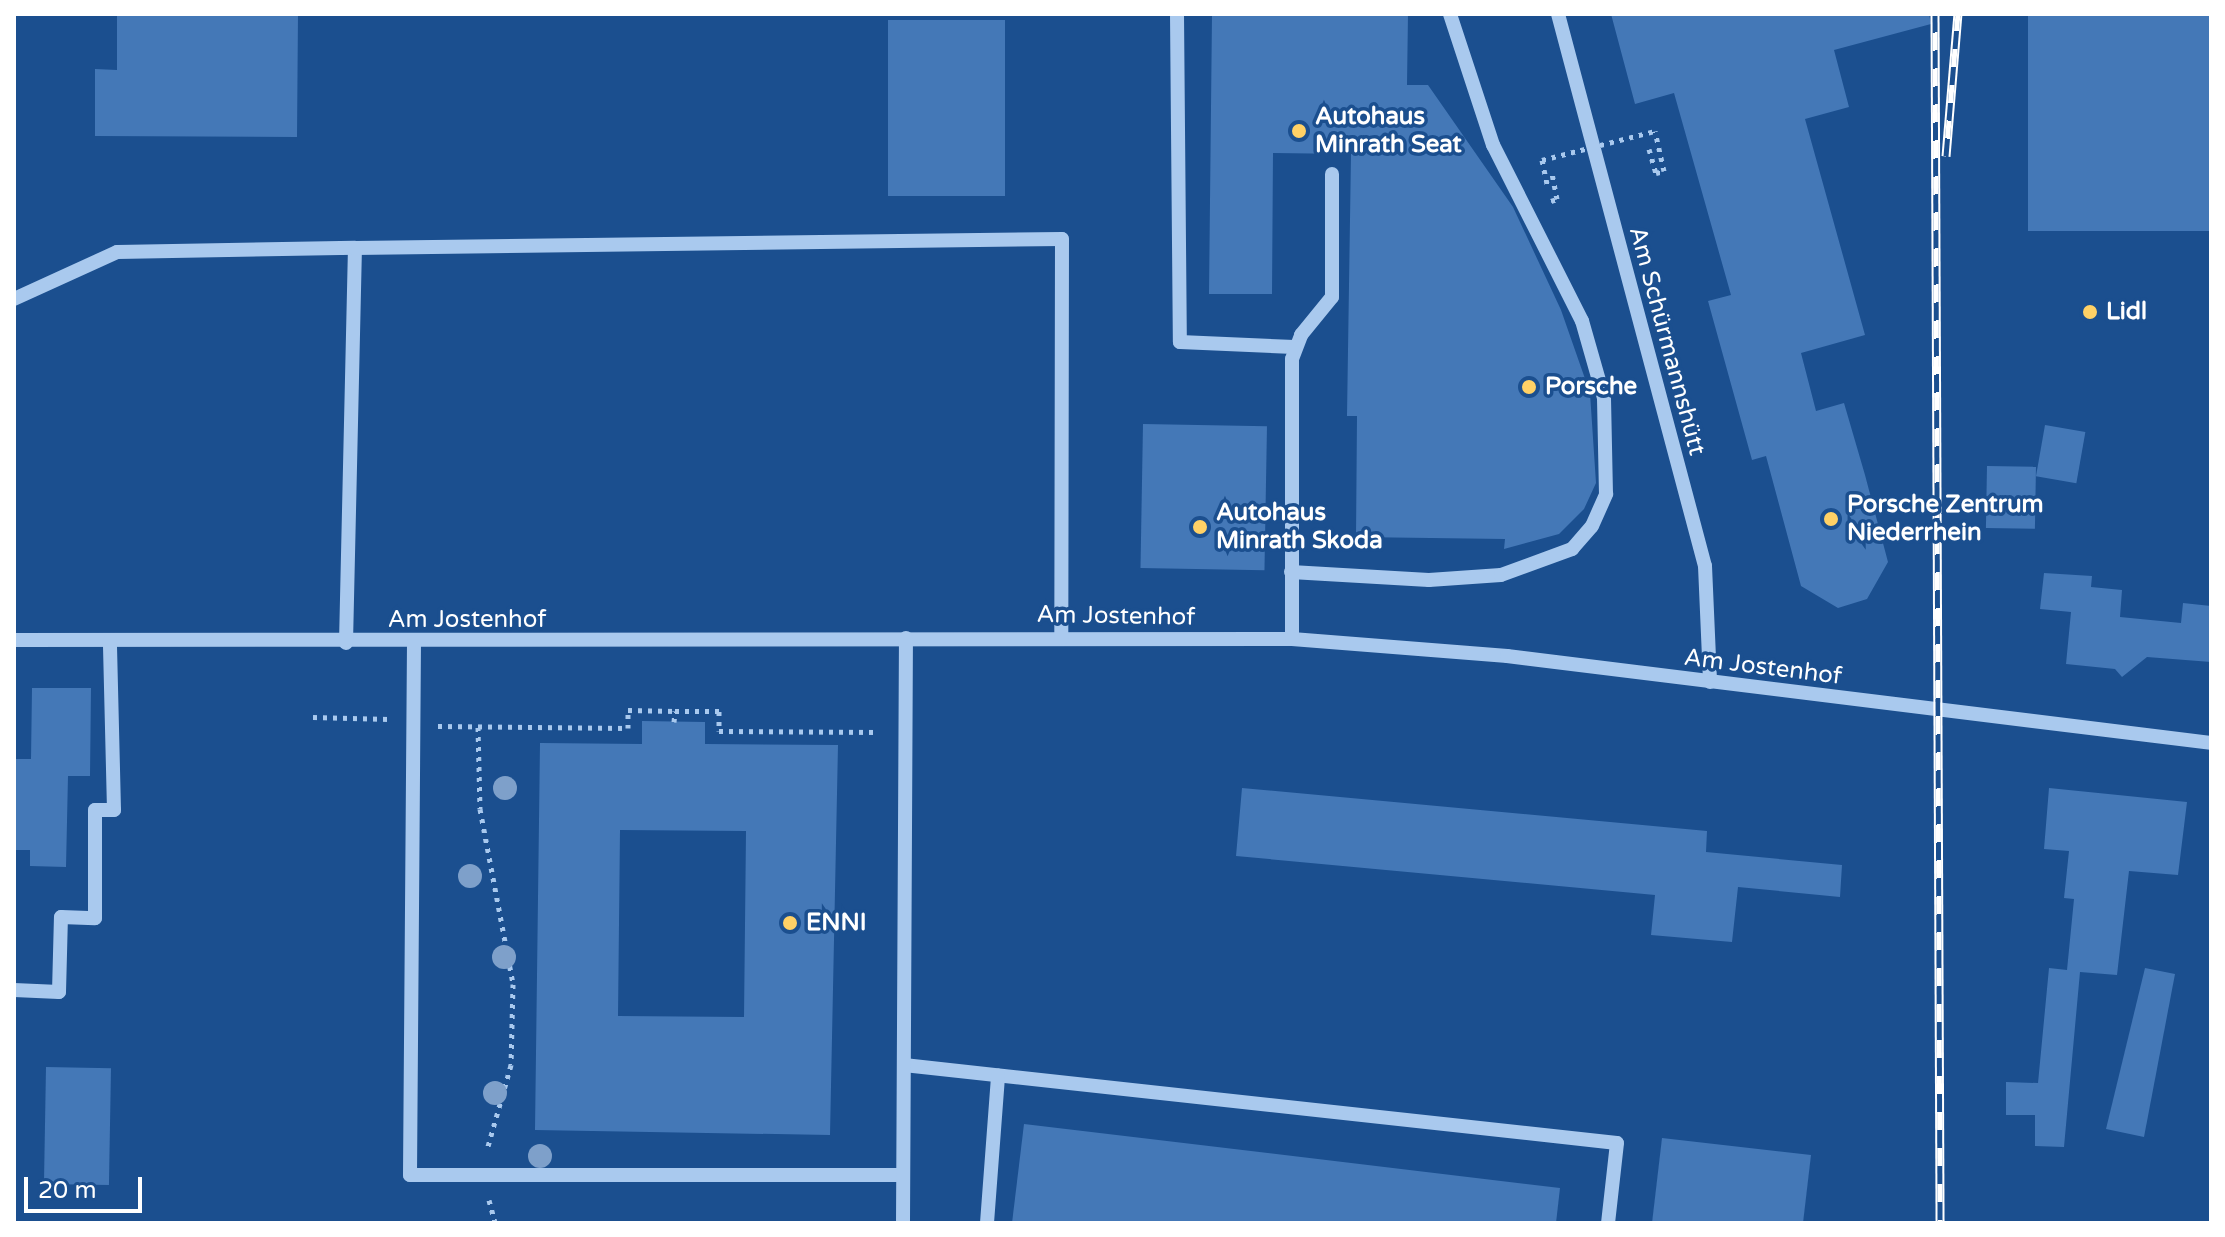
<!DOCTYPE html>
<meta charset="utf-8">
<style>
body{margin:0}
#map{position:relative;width:2225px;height:1237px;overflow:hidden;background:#1b4f8f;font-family:"Varela Round",sans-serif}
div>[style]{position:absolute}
.building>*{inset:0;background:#4478b7;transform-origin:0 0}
.path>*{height:5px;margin-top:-2.5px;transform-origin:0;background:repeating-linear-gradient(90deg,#a9c9ee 0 4px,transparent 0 10px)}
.minor>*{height:14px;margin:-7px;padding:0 7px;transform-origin:7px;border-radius:7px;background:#a9c9ee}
.rail>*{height:9px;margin-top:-4.5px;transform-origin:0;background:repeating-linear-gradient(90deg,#1b4f8f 0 18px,#fff 0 36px);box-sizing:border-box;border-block:2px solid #fff}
.path-bridge>*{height:5px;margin-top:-2.5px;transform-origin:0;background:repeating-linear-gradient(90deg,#a9c9ee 0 4px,transparent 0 10px)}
.trees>*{width:24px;height:24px;margin:-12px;border-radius:50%;background:#7ea0ca}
.dots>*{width:22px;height:22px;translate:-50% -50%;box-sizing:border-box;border:4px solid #1b4f8f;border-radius:50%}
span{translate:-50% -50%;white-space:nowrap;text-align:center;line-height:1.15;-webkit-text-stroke:7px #1b4f8f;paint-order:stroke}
.poi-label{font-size:24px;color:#fff;font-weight:700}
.left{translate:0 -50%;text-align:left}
.street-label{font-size:24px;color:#fff}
.frame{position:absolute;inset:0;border:16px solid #fff;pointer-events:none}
.scale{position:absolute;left:24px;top:1177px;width:118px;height:36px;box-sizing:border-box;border:4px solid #fff;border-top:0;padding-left:10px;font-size:24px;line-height:28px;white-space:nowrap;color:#fff;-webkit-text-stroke:6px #1b4f8f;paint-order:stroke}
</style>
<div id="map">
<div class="building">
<div style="clip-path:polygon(117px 14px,298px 14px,297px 137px,95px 136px,95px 69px,117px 70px)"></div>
<div style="clip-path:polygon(1212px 14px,1408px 14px,1407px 85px,1428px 85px,1513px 207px,1561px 310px,1590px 393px,1596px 483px,1584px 509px,1559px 534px,1504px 549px,1505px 539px,1356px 537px,1357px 416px,1347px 416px,1351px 154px,1273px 153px,1272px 294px,1209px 294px)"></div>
<div style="clip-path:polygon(1611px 14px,1929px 14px,1931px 24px,1834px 50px,1849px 107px,1805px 119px,1865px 335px,1801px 353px,1816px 411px,1844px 403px,1865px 475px,1888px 562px,1867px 599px,1838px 608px,1801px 586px,1766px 456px,1752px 460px,1708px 301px,1731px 295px,1674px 93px,1635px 104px)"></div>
<div style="left:2028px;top:14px;width:183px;height:217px"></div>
<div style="left:888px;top:20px;width:117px;height:176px"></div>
<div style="left:1143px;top:424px;width:124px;height:144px;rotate:1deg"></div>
<div style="left:2045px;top:425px;width:41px;height:52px;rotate:10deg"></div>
<div style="left:1987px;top:466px;width:49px;height:62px;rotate:1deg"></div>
<div style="clip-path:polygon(2044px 573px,2092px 576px,2091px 587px,2122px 590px,2120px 617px,2181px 623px,2183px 603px,2211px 606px,2211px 662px,2147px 657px,2122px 677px,2115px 669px,2066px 664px,2071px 612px,2040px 609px)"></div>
<div style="clip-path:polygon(32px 688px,91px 688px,90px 776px,68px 776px,66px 867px,30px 866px,30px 850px,14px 850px,14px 759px,31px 759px)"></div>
<div style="clip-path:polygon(evenodd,642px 721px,705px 722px,705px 744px,838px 745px,830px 1135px,535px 1130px,540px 743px,642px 744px,642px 721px,620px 830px,746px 831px,744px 1017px,618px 1016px,620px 830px)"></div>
<div style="clip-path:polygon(1242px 788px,1707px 831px,1706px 852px,1842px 865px,1840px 897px,1738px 887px,1732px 942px,1651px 935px,1655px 895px,1236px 856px)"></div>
<div style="clip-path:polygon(2049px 788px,2187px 802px,2178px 875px,2129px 871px,2117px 975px,2080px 972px,2064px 1147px,2035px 1146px,2035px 1115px,2006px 1115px,2006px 1082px,2038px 1083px,2049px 968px,2067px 970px,2074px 899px,2064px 898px,2069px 851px,2044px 849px)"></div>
<div style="clip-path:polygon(2145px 968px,2175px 974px,2144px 1137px,2106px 1129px)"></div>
<div style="left:46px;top:1067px;width:65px;height:117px;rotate:1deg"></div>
<div style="clip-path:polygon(1024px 1124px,1560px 1188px,1556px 1223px,1012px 1223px)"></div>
<div style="clip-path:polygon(1662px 1138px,1811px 1155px,1803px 1223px,1652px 1223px)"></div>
</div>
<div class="path">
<div style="left:1649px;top:149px;width:25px;rotate:74deg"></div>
<div style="left:1656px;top:173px;width:8px;rotate:-14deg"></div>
<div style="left:1664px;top:171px;width:41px;rotate:-102.7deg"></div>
<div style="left:1542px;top:160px;width:29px;rotate:78deg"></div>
<div style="left:1551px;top:201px;width:6px;rotate:-18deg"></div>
<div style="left:1557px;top:199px;width:25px;rotate:-101deg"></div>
<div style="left:313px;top:717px;width:76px;rotate:1.5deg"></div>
<div style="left:674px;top:722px;width:11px;rotate:-85deg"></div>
<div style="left:438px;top:726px;width:190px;rotate:0.6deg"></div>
<div style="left:628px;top:728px;width:18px;rotate:-90deg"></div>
<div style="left:628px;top:710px;width:47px;rotate:1.2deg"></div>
<div style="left:675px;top:711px;width:44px"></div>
<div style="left:719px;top:711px;width:20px;rotate:90deg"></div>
<div style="left:719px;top:731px;width:159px;rotate:0.4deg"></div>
<div style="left:478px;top:727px;width:82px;rotate:88.6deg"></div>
<div style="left:480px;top:809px;width:178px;rotate:79.3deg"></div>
<div style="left:513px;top:984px;width:81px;rotate:91.4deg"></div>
<div style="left:511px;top:1065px;width:88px;rotate:105.8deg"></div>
<div style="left:489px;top:1200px;width:24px;rotate:75deg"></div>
</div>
<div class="minor">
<div style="left:1177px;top:14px;width:328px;rotate:89.5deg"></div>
<div style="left:1180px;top:342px;width:114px;rotate:2.5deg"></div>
<div style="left:1558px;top:14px;width:571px;rotate:75.09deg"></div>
<div style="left:1705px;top:566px;width:116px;rotate:87.5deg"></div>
<div style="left:14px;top:299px;width:113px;rotate:-24.5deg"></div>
<div style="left:117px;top:252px;width:238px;rotate:-1deg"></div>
<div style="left:1291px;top:572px;width:138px;rotate:3.3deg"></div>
<div style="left:1429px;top:580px;width:72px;rotate:-4deg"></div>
<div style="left:1501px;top:575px;width:76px;rotate:-20.1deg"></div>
<div style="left:1572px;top:549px;width:30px;rotate:-49deg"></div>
<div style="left:1592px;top:526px;width:35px;rotate:-66deg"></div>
<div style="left:1606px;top:494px;width:96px;rotate:-91.2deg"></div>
<div style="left:1604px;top:398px;width:80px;rotate:-105.9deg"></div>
<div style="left:1582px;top:321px;width:197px;rotate:-116.8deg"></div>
<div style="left:1493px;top:145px;width:138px;rotate:-108.2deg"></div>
<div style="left:1292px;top:639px;width:280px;rotate:-90deg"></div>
<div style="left:1292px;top:359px;width:26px;rotate:-69deg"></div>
<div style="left:1301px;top:335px;width:49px;rotate:-50.8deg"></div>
<div style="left:1332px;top:297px;width:123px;rotate:-90deg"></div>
<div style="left:14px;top:640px;width:1278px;rotate:-0.04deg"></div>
<div style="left:1292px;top:639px;width:216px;rotate:4.5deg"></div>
<div style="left:1507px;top:656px;width:709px;rotate:7.04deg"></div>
<div style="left:414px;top:642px;width:533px;rotate:90.43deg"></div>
<div style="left:410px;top:1175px;width:493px"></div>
<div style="left:346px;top:643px;width:395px;rotate:-88.7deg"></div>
<div style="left:355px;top:248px;width:707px;rotate:-0.73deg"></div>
<div style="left:1062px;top:239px;width:399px;rotate:90.1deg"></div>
<div style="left:14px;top:990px;width:45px;rotate:2.5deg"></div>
<div style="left:59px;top:992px;width:75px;rotate:-88.5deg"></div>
<div style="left:61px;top:917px;width:34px;rotate:2deg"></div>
<div style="left:95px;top:918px;width:108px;rotate:-90deg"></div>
<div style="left:95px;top:810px;width:19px"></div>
<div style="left:114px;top:810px;width:169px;rotate:-91.4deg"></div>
<div style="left:904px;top:1065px;width:717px;rotate:6.24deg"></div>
<div style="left:1617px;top:1143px;width:81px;rotate:96.4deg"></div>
<div style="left:903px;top:1223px;width:585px;rotate:-89.71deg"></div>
<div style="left:987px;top:1223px;width:148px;rotate:-85.7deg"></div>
</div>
<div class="rail">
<div style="left:1935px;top:14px;width:1209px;rotate:89.76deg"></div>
<div style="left:1946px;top:156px;width:143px;rotate:-85.2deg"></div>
</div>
<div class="path-bridge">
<div style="left:1542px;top:160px;width:117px;rotate:-14.4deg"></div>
</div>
<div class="trees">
<div style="left:505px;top:788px"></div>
<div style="left:470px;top:876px"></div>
<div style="left:504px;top:957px"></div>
<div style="left:495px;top:1093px"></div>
<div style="left:540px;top:1156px"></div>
</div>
<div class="dots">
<div style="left:1299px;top:131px;background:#ffd166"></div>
<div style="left:2090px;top:312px;background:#ffd166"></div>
<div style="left:1529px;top:387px;background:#ffd166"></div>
<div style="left:1831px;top:519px;background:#ffd166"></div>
<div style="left:1200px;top:527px;background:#ffd166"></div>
<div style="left:790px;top:923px;background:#ffd166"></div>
</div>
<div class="poi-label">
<span class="left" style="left:1315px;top:131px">Autohaus<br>Minrath Seat</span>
<span class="left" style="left:2106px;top:312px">Lidl</span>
<span class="left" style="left:1545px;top:387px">Porsche</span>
<span class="left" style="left:1847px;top:519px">Porsche Zentrum<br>Niederrhein</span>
<span class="left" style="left:1216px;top:527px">Autohaus<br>Minrath Skoda</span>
<span class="left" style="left:806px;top:923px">ENNI</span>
</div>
<div class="street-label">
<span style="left:1667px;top:341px;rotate:75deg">Am Schürmannshütt</span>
<span style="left:1116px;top:616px;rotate:1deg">Am Jostenhof</span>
<span style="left:467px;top:620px">Am Jostenhof</span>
<span style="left:1763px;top:667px;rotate:7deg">Am Jostenhof</span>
</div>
<div class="frame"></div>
<div class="scale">20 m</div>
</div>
